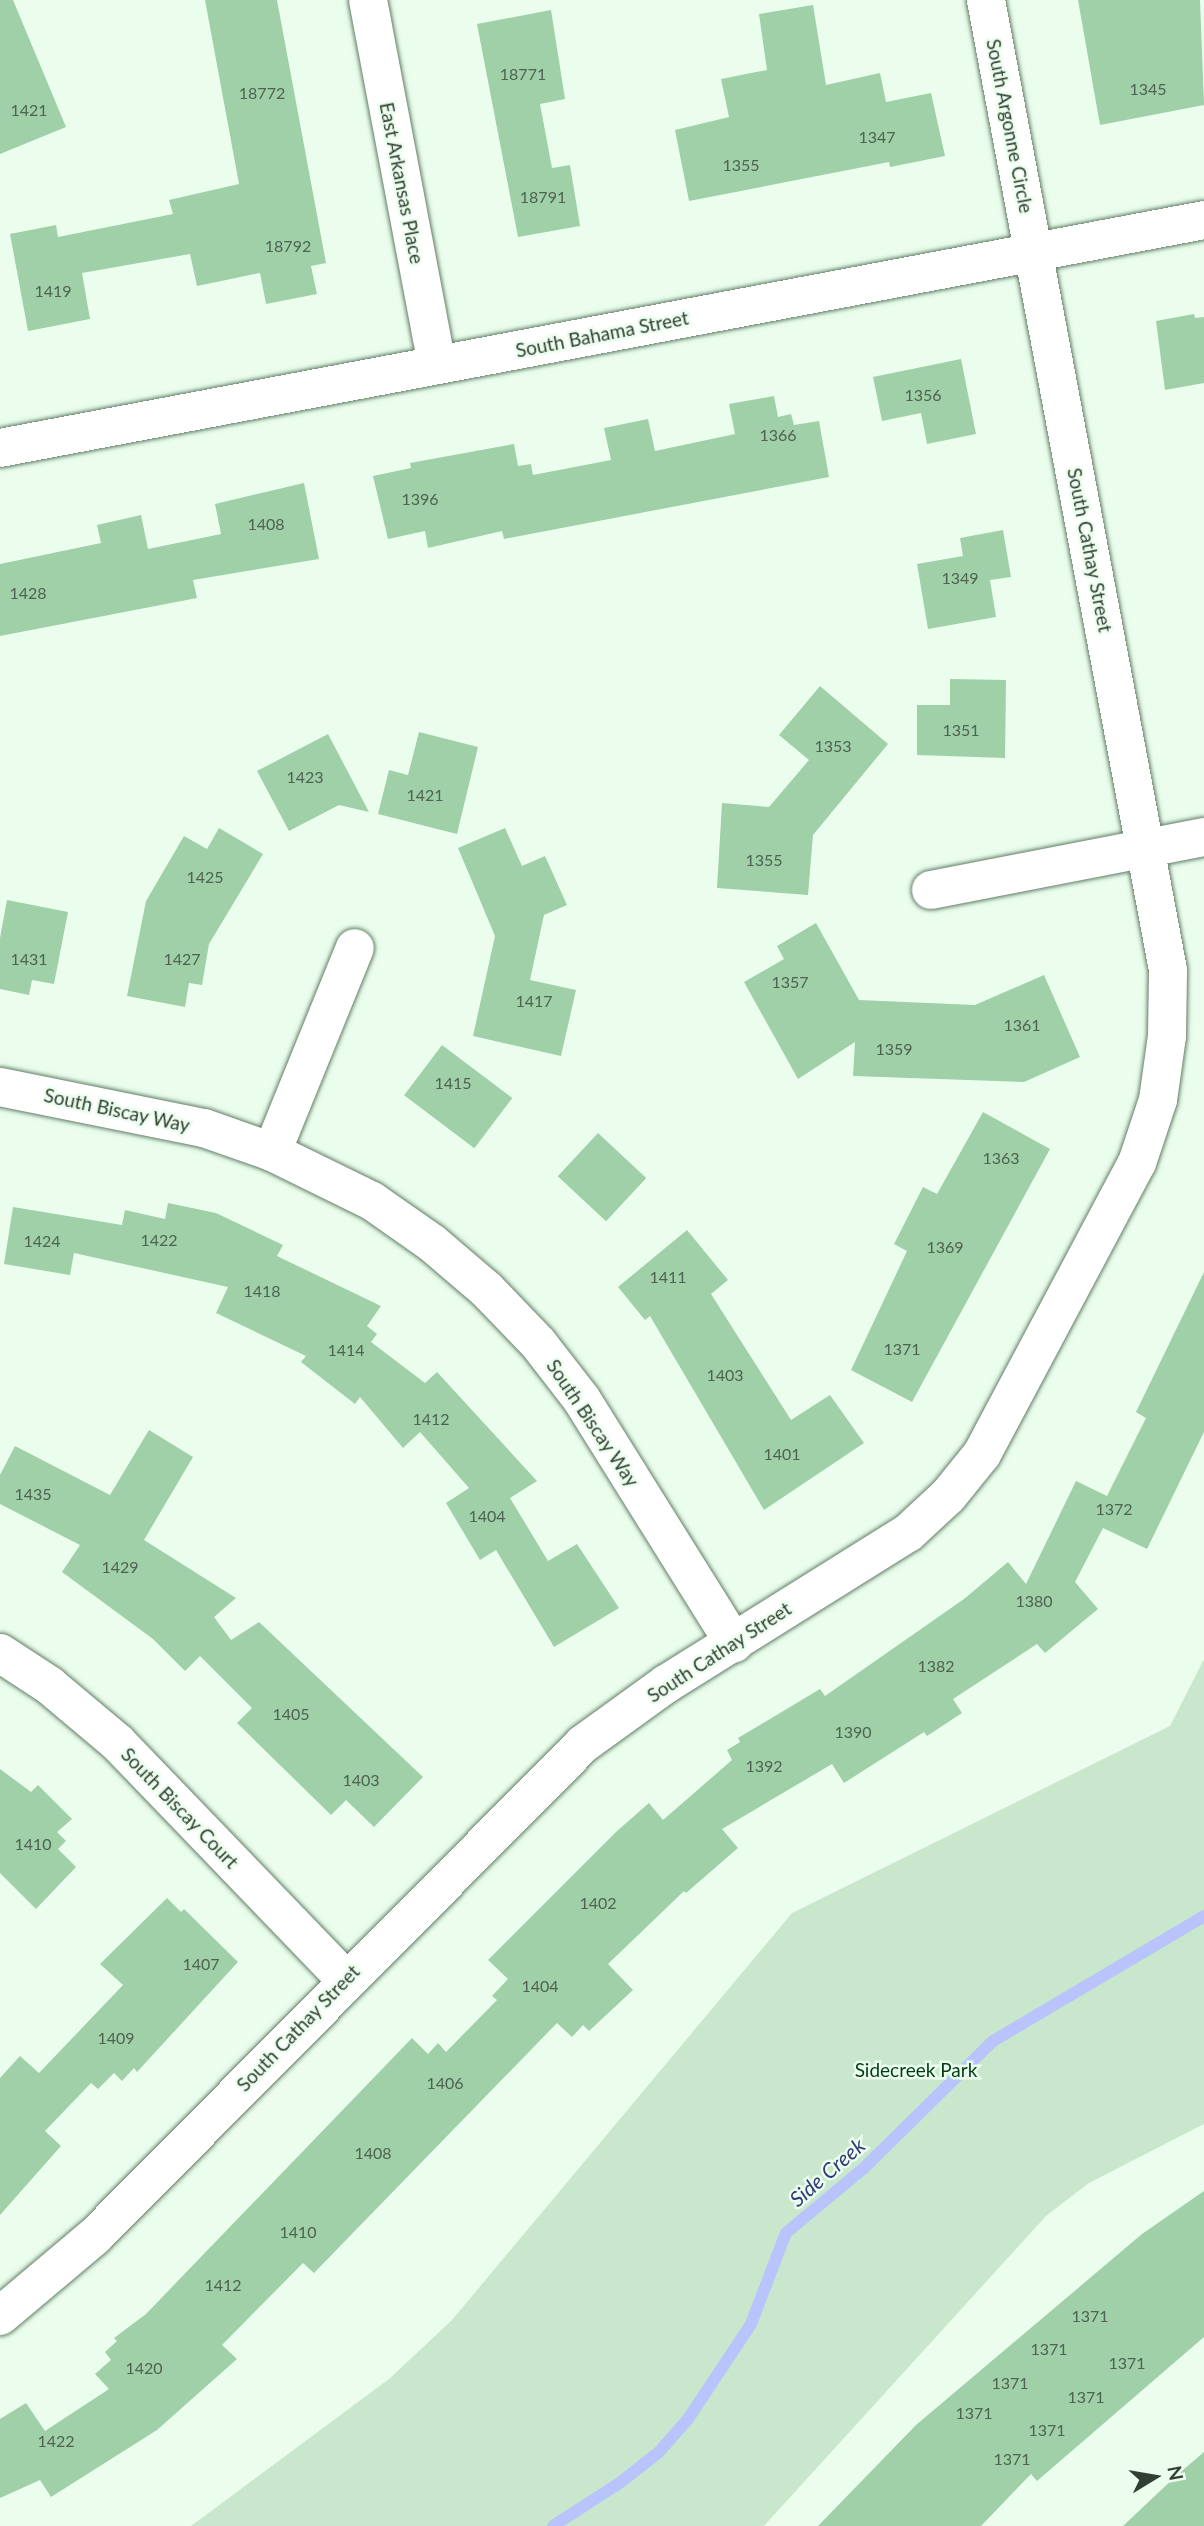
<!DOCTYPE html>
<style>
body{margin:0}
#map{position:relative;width:1204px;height:2526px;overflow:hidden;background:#ebfeee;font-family:Lato,sans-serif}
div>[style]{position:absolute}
.green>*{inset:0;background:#c9e7cd}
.stream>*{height:12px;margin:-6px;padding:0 6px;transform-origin:6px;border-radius:6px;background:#b8c4fb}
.building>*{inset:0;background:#9fd0a7;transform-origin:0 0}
.roads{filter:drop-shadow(0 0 2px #617e66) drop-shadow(0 0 2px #617e66)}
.street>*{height:38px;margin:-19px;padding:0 19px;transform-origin:19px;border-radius:19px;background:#fff}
span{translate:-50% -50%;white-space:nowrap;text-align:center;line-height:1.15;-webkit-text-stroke:5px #ebfeee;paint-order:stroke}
.number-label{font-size:16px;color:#4e6351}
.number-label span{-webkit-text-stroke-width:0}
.street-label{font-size:19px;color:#333f34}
.park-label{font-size:19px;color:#023c16}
.water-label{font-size:21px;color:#333a7a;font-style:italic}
.north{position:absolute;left:1120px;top:2442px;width:70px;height:70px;-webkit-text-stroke:5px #ebfeee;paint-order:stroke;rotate:79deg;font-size:19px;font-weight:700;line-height:28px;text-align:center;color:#333f34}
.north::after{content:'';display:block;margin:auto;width:24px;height:32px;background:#333f34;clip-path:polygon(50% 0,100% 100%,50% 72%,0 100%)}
</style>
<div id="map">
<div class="green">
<div style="clip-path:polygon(1204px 1659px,1204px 2124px,1089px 2183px,1046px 2216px,764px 2526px,191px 2526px,389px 2379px,452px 2320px,792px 1913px,1170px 1726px)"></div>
</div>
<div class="stream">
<div style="left:553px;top:2526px;width:81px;rotate:-32.9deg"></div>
<div style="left:621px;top:2482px;width:48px;rotate:-38.3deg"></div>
<div style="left:659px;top:2452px;width:44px;rotate:-48.7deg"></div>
<div style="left:688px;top:2419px;width:114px;rotate:-56.4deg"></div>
<div style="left:751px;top:2324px;width:97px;rotate:-69deg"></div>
<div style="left:786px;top:2233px;width:102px;rotate:-39.8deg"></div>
<div style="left:864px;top:2168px;width:181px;rotate:-44.6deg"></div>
<div style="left:993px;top:2041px;width:245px;rotate:-30.6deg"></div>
</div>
<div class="building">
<div style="clip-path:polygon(0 0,13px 0,66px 127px,0 154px)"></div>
<div style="clip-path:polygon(205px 0,277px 0,326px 263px,311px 266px,317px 294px,266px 304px,260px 273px,197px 286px,190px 254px,82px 273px,90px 319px,28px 331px,10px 234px,56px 225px,58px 237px,173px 214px,169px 200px,239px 184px)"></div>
<div style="clip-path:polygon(1078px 0,1200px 0,1204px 105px,1100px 125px)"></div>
<div style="clip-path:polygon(813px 5px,826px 85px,880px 73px,886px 102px,931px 93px,945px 156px,890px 167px,889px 162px,689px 201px,675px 130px,729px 117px,721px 79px,767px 70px,759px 14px)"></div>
<div style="clip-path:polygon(551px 10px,565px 99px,540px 104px,552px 168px,570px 165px,580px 226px,518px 237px,477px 24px)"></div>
<div style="clip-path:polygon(1194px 314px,1195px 318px,1204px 317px,1204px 383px,1165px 390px,1156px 321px)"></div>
<div style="clip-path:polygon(961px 359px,976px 434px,927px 444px,921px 413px,882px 421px,873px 377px)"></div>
<div style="clip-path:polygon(774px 396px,778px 417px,791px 414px,794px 425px,819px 421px,829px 477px,504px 539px,502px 531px,428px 548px,425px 531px,388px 539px,373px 476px,411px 468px,410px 463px,514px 444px,518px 466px,531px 464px,533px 475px,611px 460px,604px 428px,648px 419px,655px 451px,735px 434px,729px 404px)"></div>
<div style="clip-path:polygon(304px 483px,319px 559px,193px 580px,197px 598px,0 636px,0 564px,101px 543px,97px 525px,141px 515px,148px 549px,221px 534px,215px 504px)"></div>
<div style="clip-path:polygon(1003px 530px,1011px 577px,990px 580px,996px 617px,928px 629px,917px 564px,963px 556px,960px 538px)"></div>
<div style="clip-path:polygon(950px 679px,1006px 680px,1005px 758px,917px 755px,917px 705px,950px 705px)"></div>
<div style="clip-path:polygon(820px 686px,888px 744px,813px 835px,808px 895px,717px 888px,722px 803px,769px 807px,809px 760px,779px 735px)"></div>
<div style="clip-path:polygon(419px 732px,478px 747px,457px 834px,378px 814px,389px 770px,408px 775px)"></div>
<div style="clip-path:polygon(328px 734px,369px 812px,339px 805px,289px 831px,257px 771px)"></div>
<div style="clip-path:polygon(219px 828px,263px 854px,209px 944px,202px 985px,189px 983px,185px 1007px,127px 996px,146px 901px,184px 836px,207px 849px)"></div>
<div style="clip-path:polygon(505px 828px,522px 866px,545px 856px,567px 905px,544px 915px,530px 980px,576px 990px,561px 1056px,473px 1036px,495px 936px,458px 848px)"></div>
<div style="clip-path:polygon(7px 900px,68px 912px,54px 984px,32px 980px,29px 995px,0 989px,0 938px)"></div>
<div style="clip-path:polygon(816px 923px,859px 1000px,975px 1005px,1044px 975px,1080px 1057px,1024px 1082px,853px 1076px,855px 1042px,798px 1079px,744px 982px,784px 959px,777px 946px)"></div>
<div style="left:442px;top:1045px;width:88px;height:63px;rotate:37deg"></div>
<div style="clip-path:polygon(983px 1112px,1050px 1149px,912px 1402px,851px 1370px,907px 1251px,894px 1244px,923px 1187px,937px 1194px)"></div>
<div style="left:598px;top:1133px;width:66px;height:59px;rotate:43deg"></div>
<div style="clip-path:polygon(168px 1203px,216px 1213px,283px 1245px,277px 1256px,381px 1306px,367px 1326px,377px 1334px,371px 1342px,425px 1383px,437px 1372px,537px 1481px,510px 1498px,548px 1561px,577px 1544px,619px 1608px,554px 1647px,496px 1550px,480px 1560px,446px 1503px,469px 1488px,420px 1432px,403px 1448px,360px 1397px,355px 1404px,301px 1362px,306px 1356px,216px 1313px,228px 1287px,74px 1253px,70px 1275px,4px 1264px,13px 1207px,122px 1225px,125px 1210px,165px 1219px)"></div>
<div style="clip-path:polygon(687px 1230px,728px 1280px,711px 1294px,791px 1420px,830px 1395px,864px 1443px,764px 1510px,650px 1316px,645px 1320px,618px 1287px)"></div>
<div style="clip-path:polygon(1204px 1272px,1204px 1432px,1147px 1549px,1103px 1528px,1075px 1582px,1098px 1609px,1045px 1653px,1037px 1644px,953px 1699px,962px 1713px,927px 1736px,924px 1732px,844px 1783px,832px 1764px,722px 1829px,738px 1848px,686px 1893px,684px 1891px,608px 1964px,633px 1990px,589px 2031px,583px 2025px,572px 2037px,557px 2023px,314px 2273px,303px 2263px,222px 2345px,237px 2359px,157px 2430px,51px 2497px,40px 2480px,0 2498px,0 2419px,26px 2403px,45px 2431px,109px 2389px,95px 2374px,111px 2360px,105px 2352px,117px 2341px,114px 2338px,146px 2314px,412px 2038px,428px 2054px,438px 2043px,446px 2052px,497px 2000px,492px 1996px,508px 1979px,488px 1960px,617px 1831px,649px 1803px,663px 1820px,732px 1760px,727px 1750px,740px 1742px,738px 1738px,820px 1689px,825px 1696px,964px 1599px,1008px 1562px,1026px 1584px,1076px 1481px,1107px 1496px,1146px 1418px,1136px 1412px)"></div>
<div style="clip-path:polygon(149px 1430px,193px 1457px,144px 1540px,236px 1598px,214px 1617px,231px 1640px,259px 1622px,423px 1777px,374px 1827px,346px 1800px,331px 1815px,237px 1723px,252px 1708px,200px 1656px,185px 1671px,153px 1639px,62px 1572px,80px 1545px,0 1504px,0 1475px,15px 1446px,110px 1495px)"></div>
<div style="clip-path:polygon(0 1769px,31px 1792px,38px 1785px,72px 1819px,57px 1832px,66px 1841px,58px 1849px,76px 1867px,36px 1909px,0 1873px)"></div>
<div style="clip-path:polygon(167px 1898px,181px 1912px,184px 1909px,238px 1962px,137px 2072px,134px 2068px,122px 2081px,114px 2073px,98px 2089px,91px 2083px,45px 2131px,61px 2146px,0 2215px,0 2078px,20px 2056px,39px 2073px,123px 1985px,100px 1964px)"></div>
<div style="clip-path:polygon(1204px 2191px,1204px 2337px,1037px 2481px,1031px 2474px,981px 2526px,818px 2526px,916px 2425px,1142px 2234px)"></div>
<div style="clip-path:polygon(1204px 2452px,1204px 2526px,1123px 2526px,1177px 2475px)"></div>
</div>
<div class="roads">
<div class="street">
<div style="left:368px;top:0;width:371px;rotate:79.3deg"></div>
<div style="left:0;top:448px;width:1225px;rotate:-10.72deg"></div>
<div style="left:931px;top:890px;width:278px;rotate:-11deg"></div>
<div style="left:0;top:1087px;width:208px;rotate:11.4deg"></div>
<div style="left:204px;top:1128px;width:72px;rotate:19.4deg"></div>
<div style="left:272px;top:1152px;width:111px;rotate:26.1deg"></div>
<div style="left:372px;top:1201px;width:73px;rotate:35deg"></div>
<div style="left:432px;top:1243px;width:72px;rotate:40.5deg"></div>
<div style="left:487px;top:1290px;width:74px;rotate:46.1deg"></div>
<div style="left:538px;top:1343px;width:72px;rotate:52.3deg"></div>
<div style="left:582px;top:1400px;width:287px;rotate:58deg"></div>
<div style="left:272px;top:1152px;width:220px;rotate:-67.9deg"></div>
<div style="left:0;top:1653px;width:59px;rotate:33.1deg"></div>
<div style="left:49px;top:1685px;width:90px;rotate:40deg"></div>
<div style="left:118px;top:1743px;width:327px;rotate:46.1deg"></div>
<div style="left:0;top:2316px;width:124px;rotate:-40.1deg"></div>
<div style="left:95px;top:2236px;width:693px;rotate:-45.23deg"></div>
<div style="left:583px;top:1744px;width:102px;rotate:-35.9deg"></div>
<div style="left:666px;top:1684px;width:285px;rotate:-32deg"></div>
<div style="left:908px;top:1533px;width:54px;rotate:-42.8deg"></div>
<div style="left:948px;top:1496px;width:54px;rotate:-51deg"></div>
<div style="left:982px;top:1454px;width:330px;rotate:-62deg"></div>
<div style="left:1137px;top:1163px;width:66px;rotate:-71.6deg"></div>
<div style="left:1158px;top:1100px;width:65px;rotate:-82deg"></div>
<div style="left:1167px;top:1036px;width:66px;rotate:-89.1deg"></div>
<div style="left:1168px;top:970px;width:987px;rotate:-100.63deg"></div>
</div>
</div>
<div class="number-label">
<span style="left:523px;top:74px">18771</span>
<span style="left:1148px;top:89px">1345</span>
<span style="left:262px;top:93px">18772</span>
<span style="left:29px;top:110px">1421</span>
<span style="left:877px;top:137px">1347</span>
<span style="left:741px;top:165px">1355</span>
<span style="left:543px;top:197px">18791</span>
<span style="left:288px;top:246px">18792</span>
<span style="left:53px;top:291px">1419</span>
<span style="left:923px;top:395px">1356</span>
<span style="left:778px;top:435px">1366</span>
<span style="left:420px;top:499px">1396</span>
<span style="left:266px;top:524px">1408</span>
<span style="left:960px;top:578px">1349</span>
<span style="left:28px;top:593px">1428</span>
<span style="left:961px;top:730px">1351</span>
<span style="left:833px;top:746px">1353</span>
<span style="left:305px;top:777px">1423</span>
<span style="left:425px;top:795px">1421</span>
<span style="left:764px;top:860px">1355</span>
<span style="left:205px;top:877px">1425</span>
<span style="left:29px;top:959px">1431</span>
<span style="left:182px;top:959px">1427</span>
<span style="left:790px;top:982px">1357</span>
<span style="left:534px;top:1001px">1417</span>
<span style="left:1022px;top:1025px">1361</span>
<span style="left:894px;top:1049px">1359</span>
<span style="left:453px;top:1083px">1415</span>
<span style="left:1001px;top:1158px">1363</span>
<span style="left:159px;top:1240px">1422</span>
<span style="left:42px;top:1241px">1424</span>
<span style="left:945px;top:1247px">1369</span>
<span style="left:668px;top:1277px">1411</span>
<span style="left:262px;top:1291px">1418</span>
<span style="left:902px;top:1349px">1371</span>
<span style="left:346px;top:1350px">1414</span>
<span style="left:725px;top:1375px">1403</span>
<span style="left:431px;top:1419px">1412</span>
<span style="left:782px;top:1454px">1401</span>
<span style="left:33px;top:1494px">1435</span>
<span style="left:1114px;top:1509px">1372</span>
<span style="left:487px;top:1516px">1404</span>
<span style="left:120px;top:1567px">1429</span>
<span style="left:1034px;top:1601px">1380</span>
<span style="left:936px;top:1666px">1382</span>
<span style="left:291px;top:1714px">1405</span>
<span style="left:853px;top:1732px">1390</span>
<span style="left:764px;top:1766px">1392</span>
<span style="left:361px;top:1780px">1403</span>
<span style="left:33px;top:1844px">1410</span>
<span style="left:598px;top:1903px">1402</span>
<span style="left:201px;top:1964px">1407</span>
<span style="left:540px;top:1986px">1404</span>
<span style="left:116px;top:2038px">1409</span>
<span style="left:445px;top:2083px">1406</span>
<span style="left:373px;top:2153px">1408</span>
<span style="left:298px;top:2232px">1410</span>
<span style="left:223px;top:2285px">1412</span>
<span style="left:1090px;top:2316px">1371</span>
<span style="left:1049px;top:2349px">1371</span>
<span style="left:1127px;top:2363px">1371</span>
<span style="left:144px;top:2368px">1420</span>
<span style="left:1010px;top:2383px">1371</span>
<span style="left:1086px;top:2397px">1371</span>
<span style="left:974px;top:2413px">1371</span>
<span style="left:1047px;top:2430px">1371</span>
<span style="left:56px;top:2441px">1422</span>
<span style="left:1012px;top:2459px">1371</span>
</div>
<div class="street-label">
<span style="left:1010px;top:126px;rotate:79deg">South Argonne Circle</span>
<span style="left:402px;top:183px;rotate:79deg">East Arkansas Place</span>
<span style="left:602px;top:334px;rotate:-11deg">South Bahama Street</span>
<span style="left:1090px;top:550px;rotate:79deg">South Cathay Street</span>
<span style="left:117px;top:1110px;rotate:12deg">South Biscay Way</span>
<span style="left:593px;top:1423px;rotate:56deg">South Biscay Way</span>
<span style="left:719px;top:1652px;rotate:-33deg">South Cathay Street</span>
<span style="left:180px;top:1808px;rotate:46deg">South Biscay Court</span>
<span style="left:298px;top:2028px;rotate:-46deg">South Cathay Street</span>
</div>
<div class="park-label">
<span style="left:916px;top:2070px">Sidecreek Park</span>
</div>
<div class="water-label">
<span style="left:827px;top:2172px;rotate:-41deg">Side Creek</span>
</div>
<div class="north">N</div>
</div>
